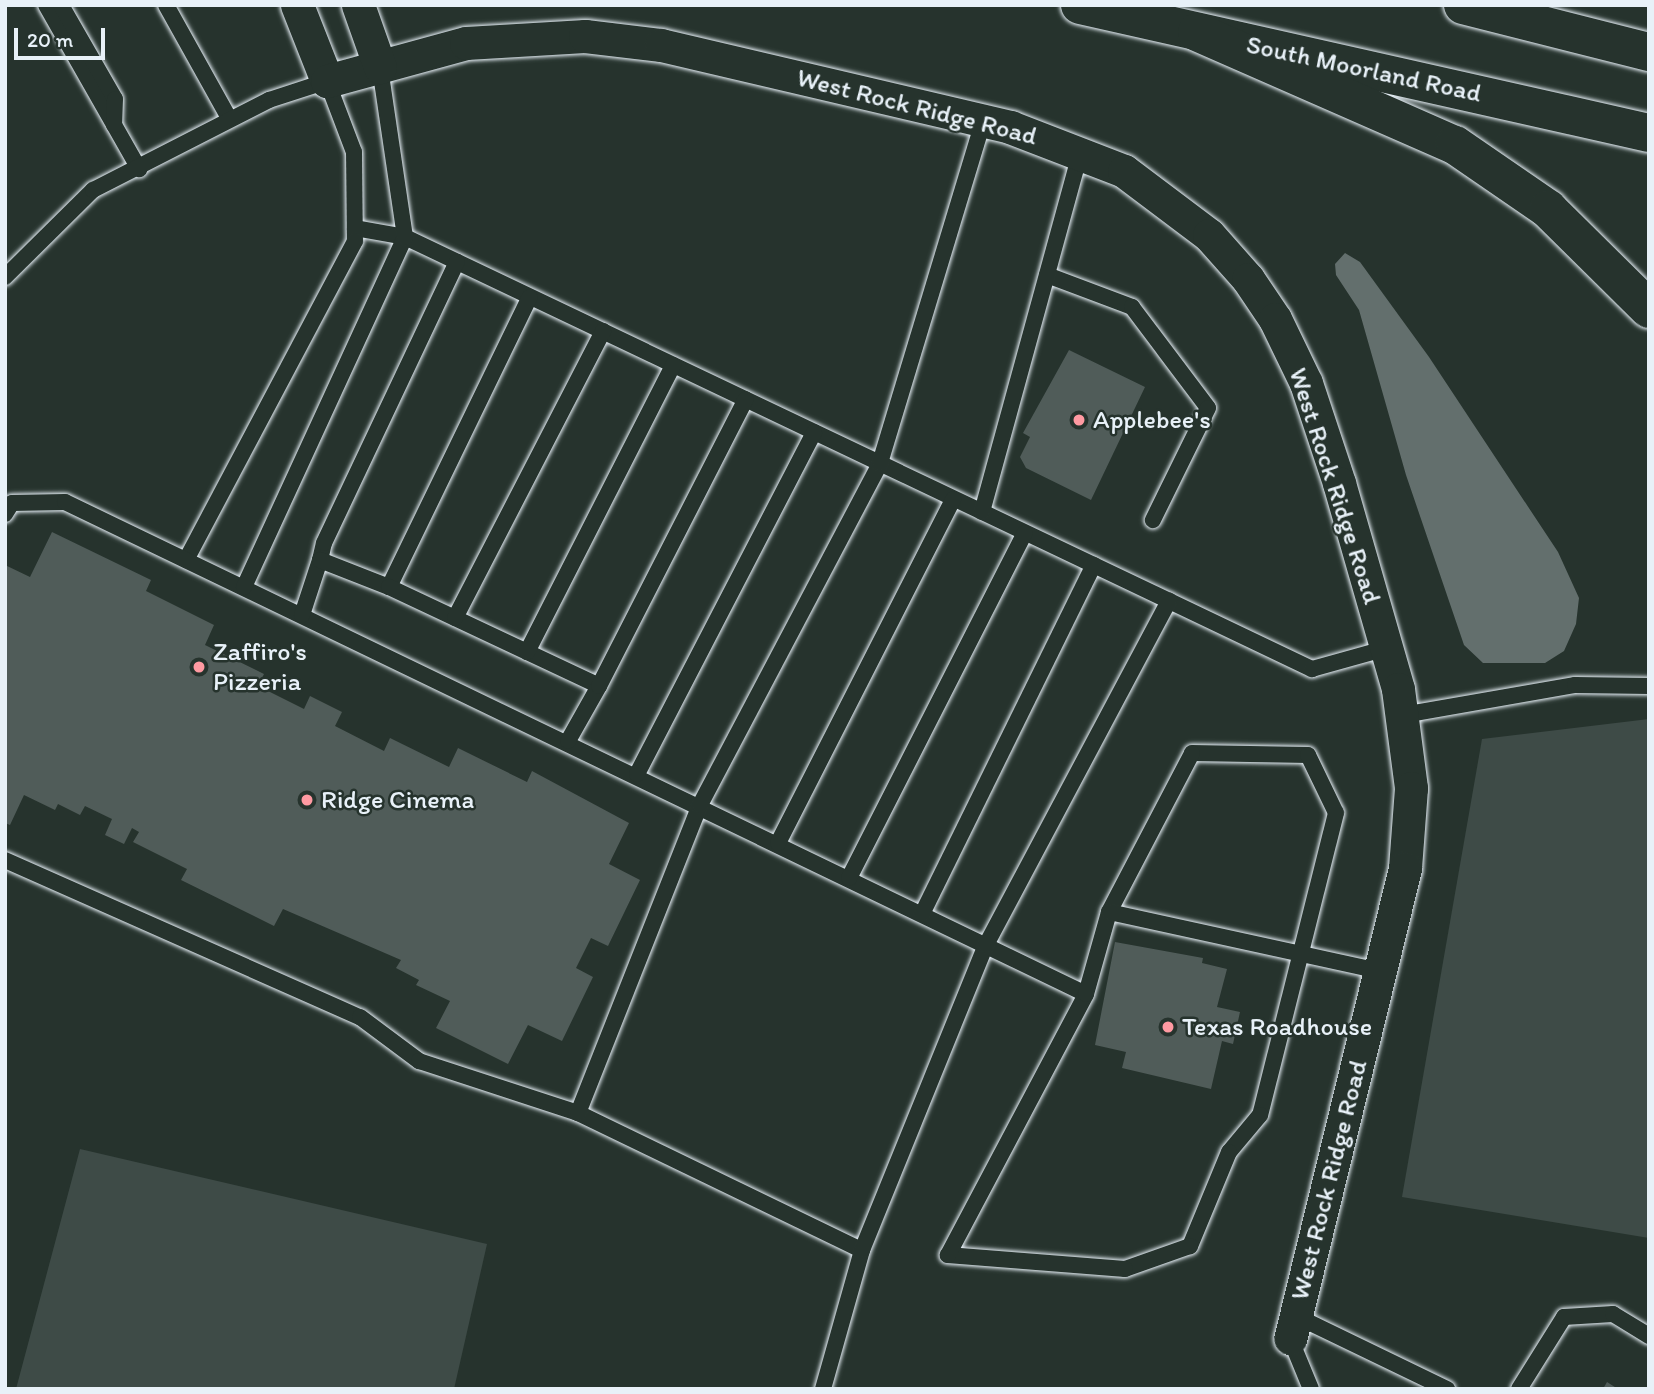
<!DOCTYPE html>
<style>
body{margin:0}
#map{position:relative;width:1654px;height:1394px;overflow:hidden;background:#26332d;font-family:Itim,sans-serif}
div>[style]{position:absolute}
.green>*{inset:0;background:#3e4b47}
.water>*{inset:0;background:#636f6d}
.building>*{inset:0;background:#505c59}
.roads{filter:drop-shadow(0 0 2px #e8f1f8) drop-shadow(0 0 2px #e8f1f8)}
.service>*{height:16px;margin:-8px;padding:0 8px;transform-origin:8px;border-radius:8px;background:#26332d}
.minor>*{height:33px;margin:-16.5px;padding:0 16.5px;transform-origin:16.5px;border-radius:16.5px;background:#26332d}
.secondary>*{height:38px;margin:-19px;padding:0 19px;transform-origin:19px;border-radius:19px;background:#26332d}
.motorway>*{height:38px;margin:-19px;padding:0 19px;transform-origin:19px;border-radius:19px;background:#26332d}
.dots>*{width:19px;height:19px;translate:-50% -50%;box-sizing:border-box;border:4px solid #26332d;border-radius:50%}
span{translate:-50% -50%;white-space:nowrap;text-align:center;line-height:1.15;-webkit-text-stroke:5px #26332d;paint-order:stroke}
.street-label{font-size:26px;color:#e8f1f8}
.poi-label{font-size:26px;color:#e8f1f8}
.left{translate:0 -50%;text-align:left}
.frame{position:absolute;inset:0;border:7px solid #e8f1f8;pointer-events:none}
.scale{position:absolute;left:14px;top:28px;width:91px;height:32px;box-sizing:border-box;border:4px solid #e8f1f8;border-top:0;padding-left:9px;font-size:21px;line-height:24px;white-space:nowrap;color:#e8f1f8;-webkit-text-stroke:5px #26332d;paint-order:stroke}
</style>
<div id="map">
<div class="green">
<div style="clip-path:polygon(1649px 719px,1649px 1238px,1402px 1197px,1482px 739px)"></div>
<div style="clip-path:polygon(80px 1149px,487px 1244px,454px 1389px,16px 1389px)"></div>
</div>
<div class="water">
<div style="clip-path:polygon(1345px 253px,1360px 262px,1429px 357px,1558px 552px,1579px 598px,1576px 624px,1564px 651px,1545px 663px,1483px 663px,1464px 645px,1406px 475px,1359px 310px,1336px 275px,1335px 264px)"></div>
</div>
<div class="building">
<div style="clip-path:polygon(1069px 350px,1145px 387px,1091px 500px,1026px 468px,1020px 457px,1030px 437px,1023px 433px)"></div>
<div style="clip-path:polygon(52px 532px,151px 580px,146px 591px,214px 625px,205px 645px,264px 674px,258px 686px,304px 709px,310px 696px,342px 712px,335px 726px,384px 751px,390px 738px,449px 767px,458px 748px,527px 782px,532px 771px,629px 823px,609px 864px,640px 880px,608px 946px,591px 938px,576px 968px,593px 977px,562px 1041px,528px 1025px,508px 1064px,436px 1028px,450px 1001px,416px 985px,419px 980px,396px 968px,401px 960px,283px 909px,274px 926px,181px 880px,187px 869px,133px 842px,139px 832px,132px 828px,124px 844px,105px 835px,112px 819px,85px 806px,80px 815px,58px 804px,55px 810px,24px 795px,10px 825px,5px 823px,5px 565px,30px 577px)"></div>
<div style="clip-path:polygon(1115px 942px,1203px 958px,1202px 963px,1227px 969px,1217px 1007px,1240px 1012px,1233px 1044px,1222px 1041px,1211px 1089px,1122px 1068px,1126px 1052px,1095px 1045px)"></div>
<div style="clip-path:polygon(1607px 1382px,1618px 1389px,1603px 1389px)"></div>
</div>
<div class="roads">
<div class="service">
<div style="left:46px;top:5px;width:189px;rotate:60.4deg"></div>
<div style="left:61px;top:5px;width:108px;rotate:60.1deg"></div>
<div style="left:115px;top:99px;width:26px;rotate:92deg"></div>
<div style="left:166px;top:5px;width:129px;rotate:60.9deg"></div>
<div style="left:355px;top:228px;width:51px;rotate:10.2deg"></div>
<div style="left:405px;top:237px;width:1005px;rotate:25.47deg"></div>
<div style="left:1312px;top:669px;width:78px;rotate:-15.6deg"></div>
<div style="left:1047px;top:275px;width:91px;rotate:20.6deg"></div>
<div style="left:1132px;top:307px;width:126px;rotate:53deg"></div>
<div style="left:1208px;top:408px;width:125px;rotate:116.2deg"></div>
<div style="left:5px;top:277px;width:124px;rotate:-44.7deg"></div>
<div style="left:93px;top:190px;width:198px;rotate:-27.1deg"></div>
<div style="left:269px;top:100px;width:61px;rotate:-18.1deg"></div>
<div style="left:327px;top:81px;width:76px;rotate:69.2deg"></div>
<div style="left:354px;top:152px;width:89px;rotate:89.4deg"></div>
<div style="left:355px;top:241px;width:361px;rotate:117.9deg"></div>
<div style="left:982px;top:512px;width:374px;rotate:-74.7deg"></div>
<div style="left:5px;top:514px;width:13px;rotate:-58deg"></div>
<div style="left:12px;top:503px;width:53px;rotate:-1.1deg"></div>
<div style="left:65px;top:502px;width:1133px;rotate:25.73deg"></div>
<div style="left:320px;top:560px;width:17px;rotate:-77deg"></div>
<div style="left:324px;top:543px;width:311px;rotate:-64.7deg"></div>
<div style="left:244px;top:587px;width:385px;rotate:-65.3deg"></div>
<div style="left:405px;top:237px;width:172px;rotate:-98.4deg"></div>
<div style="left:389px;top:587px;width:322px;rotate:-64.1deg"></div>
<div style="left:302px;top:615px;width:58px;rotate:-71.9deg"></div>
<div style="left:320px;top:560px;width:74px;rotate:21.4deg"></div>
<div style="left:389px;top:587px;width:232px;rotate:25.2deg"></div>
<div style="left:599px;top:686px;width:63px;rotate:119.4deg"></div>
<div style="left:455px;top:618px;width:323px;rotate:-62.7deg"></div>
<div style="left:527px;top:652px;width:322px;rotate:-63deg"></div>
<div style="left:599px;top:686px;width:322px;rotate:-62.9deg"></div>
<div style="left:1403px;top:715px;width:175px;rotate:-9.9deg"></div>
<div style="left:1575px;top:685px;width:74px;rotate:0.8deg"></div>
<div style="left:1192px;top:753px;width:116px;rotate:1deg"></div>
<div style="left:1308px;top:755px;width:64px;rotate:64.2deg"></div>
<div style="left:1336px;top:813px;width:311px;rotate:104.1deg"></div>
<div style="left:1260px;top:1115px;width:48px;rotate:130deg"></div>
<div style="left:1229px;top:1152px;width:102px;rotate:112.5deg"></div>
<div style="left:1190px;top:1246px;width:69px;rotate:160.5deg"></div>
<div style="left:1125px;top:1269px;width:178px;rotate:-175.5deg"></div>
<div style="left:948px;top:1255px;width:295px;rotate:-62.1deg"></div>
<div style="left:1086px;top:994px;width:85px;rotate:-74.3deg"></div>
<div style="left:1109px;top:912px;width:179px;rotate:-62.4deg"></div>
<div style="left:637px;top:774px;width:385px;rotate:-62.6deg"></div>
<div style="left:778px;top:843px;width:386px;rotate:-63deg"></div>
<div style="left:5px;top:860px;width:388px;rotate:23.9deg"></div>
<div style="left:360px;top:1017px;width:74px;rotate:36.7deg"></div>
<div style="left:419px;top:1061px;width:167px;rotate:18.1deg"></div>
<div style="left:578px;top:1113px;width:315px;rotate:25.8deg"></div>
<div style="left:849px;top:878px;width:387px;rotate:-63deg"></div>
<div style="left:1109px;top:912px;width:277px;rotate:12.3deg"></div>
<div style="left:922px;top:914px;width:389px;rotate:-63.8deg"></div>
<div style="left:578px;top:1113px;width:331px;rotate:-68.4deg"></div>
<div style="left:700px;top:805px;width:386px;rotate:-62.2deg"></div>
<div style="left:880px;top:463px;width:357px;rotate:-73.2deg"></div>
<div style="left:1296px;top:1316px;width:168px;rotate:25.8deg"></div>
<div style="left:1290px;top:1338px;width:55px;rotate:67.6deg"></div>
<div style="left:823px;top:1389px;width:144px;rotate:-74.3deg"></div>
<div style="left:862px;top:1250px;width:329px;rotate:-67.9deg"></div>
<div style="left:986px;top:945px;width:390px;rotate:-62deg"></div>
<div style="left:1519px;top:1389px;width:85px;rotate:-58deg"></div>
<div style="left:1564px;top:1317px;width:49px;rotate:-3.5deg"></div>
<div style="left:1613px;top:1314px;width:42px;rotate:31.4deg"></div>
</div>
<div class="minor">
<div style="left:297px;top:5px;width:82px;rotate:68.5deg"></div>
<div style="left:327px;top:81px;width:144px;rotate:-15.3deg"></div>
<div style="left:466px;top:43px;width:119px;rotate:-3.4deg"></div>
<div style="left:585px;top:36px;width:77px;rotate:6.8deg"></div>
<div style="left:661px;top:45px;width:359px;rotate:13.2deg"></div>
<div style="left:1010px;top:127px;width:122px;rotate:21.1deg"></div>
<div style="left:1124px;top:171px;width:106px;rotate:37deg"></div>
<div style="left:1209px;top:235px;width:59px;rotate:48.4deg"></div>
<div style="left:1248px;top:279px;width:48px;rotate:56deg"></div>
<div style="left:1275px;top:319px;width:71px;rotate:64.2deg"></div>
<div style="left:1306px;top:383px;width:105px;rotate:71.7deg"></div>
<div style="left:1339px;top:483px;width:214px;rotate:74deg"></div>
<div style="left:1398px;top:689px;width:100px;rotate:82.5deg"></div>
<div style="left:1411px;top:788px;width:80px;rotate:94.3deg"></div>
<div style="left:1405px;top:868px;width:484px;rotate:103.7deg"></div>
<div style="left:358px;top:5px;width:66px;rotate:70.5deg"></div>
</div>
<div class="secondary">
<div style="left:1080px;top:5px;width:583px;rotate:12.68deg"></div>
<div style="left:1463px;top:5px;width:192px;rotate:14.2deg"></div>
</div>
<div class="motorway">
<div style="left:1197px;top:32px;width:282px;rotate:23.7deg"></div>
<div style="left:1455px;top:145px;width:113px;rotate:34.5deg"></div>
<div style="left:1548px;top:209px;width:142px;rotate:44.7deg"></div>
</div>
</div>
<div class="dots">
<div style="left:1079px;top:420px;background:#ff9aa2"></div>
<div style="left:199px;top:667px;background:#ff9aa2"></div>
<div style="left:307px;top:800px;background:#ff9aa2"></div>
<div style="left:1168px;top:1027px;background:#ff9aa2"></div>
</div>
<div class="street-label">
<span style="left:1364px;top:69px;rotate:12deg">South Moorland Road</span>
<span style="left:917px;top:107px;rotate:14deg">West Rock Ridge Road</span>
<span style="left:1335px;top:486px;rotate:72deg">West Rock Ridge Road</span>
<span style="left:1329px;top:1180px;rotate:-76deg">West Rock Ridge Road</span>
</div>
<div class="poi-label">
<span class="left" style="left:1093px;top:420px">Applebee's</span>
<span class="left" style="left:213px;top:667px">Zaffiro's<br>Pizzeria</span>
<span class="left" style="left:321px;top:800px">Ridge Cinema</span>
<span class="left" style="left:1182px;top:1027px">Texas Roadhouse</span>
</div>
<div class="frame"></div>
<div class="scale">20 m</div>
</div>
